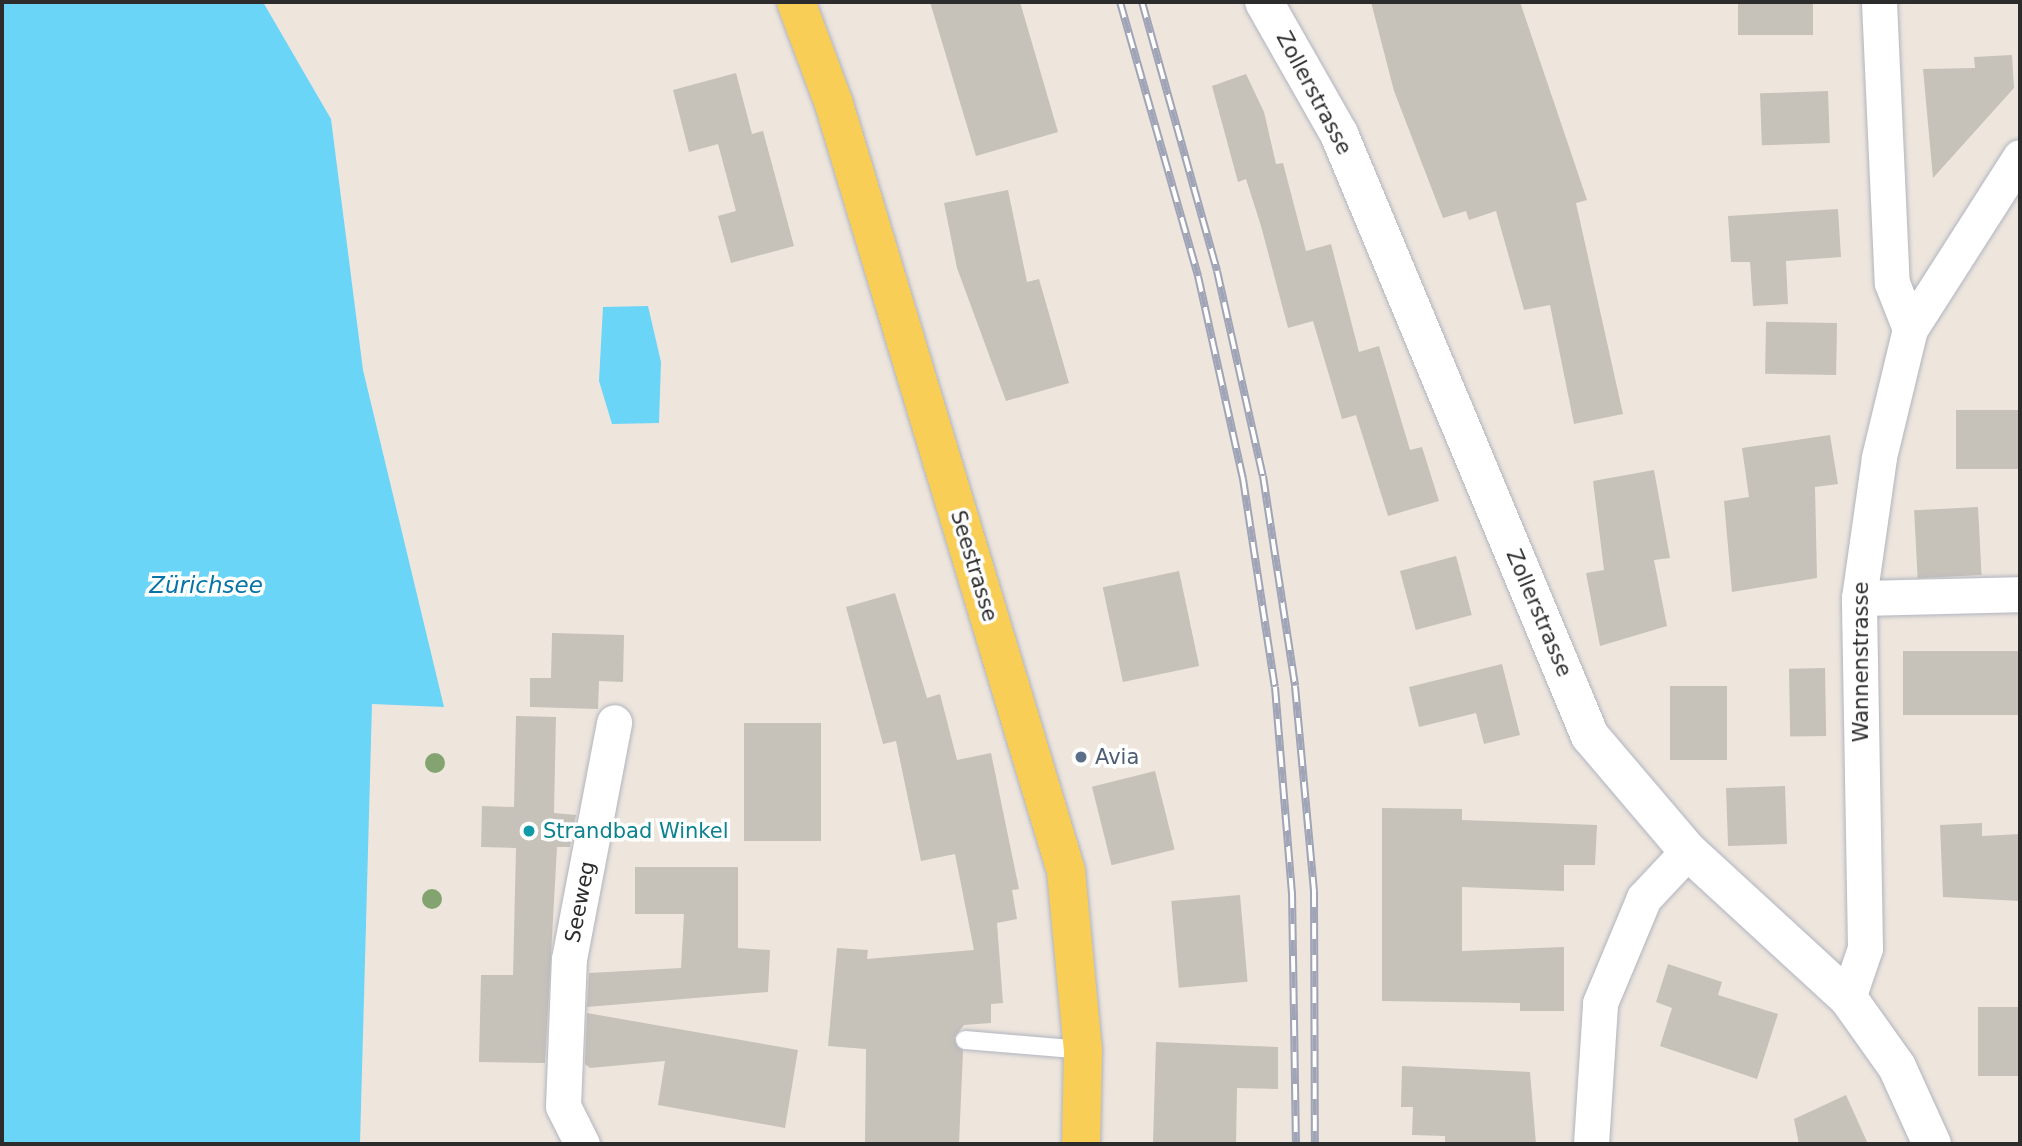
<!DOCTYPE html>
<meta charset="utf-8">
<style>
body{margin:0}
#map{position:relative;width:2022px;height:1146px;overflow:hidden;background:#eee6dd;font-family:"DejaVu Sans",sans-serif}
div>[style]{position:absolute}
.water>*{inset:0;background:#6ad5f6}
.building>*{inset:0;background:#c6c1b9;transform-origin:0 0}
.roads{filter:drop-shadow(0 0 2px #b1b4c0) drop-shadow(0 0 2px #b1b4c0)}
.lane>*{height:18px;margin:-9px;padding:0 9px;transform-origin:9px;border-radius:9px;background:#fff}
.street>*{height:35px;margin:-17.5px;padding:0 17.5px;transform-origin:17.5px;border-radius:17.5px;background:#fff}
.secondary>*{height:38px;margin:-19px;padding:0 19px;transform-origin:19px;border-radius:19px;background:#fff}
.primary>*{height:38px;margin:-19px;padding:0 19px;transform-origin:19px;border-radius:19px;background:#f9ce57}
.rail>*{height:8px;margin-top:-4px;transform-origin:0;background:repeating-linear-gradient(90deg,#fff 0 16px,#9fa4b7 0 32px);box-sizing:border-box;border-block:2px solid #9fa4b7}
.trees>*{width:20px;height:20px;margin:-10px;border-radius:50%;background:#83a470}
.dots>*{width:19px;height:19px;translate:-50% -50%;box-sizing:border-box;border:4px solid #fff;border-radius:50%}
span{translate:-50% -50%;white-space:nowrap;text-align:center;line-height:1.15;-webkit-text-stroke:7px #fff;paint-order:stroke}
.street-label{font-size:21px;color:#2c2c2c}
.service-label{font-size:21px;color:#4e5e75}
.left{translate:0 -50%;text-align:left}
.culture-label{font-size:21px;color:#0d838f}
.water-label{font-size:23px;color:#0574a6;font-style:italic}
.frame{position:absolute;inset:0;border:4px solid #2c2c2c;pointer-events:none}
</style>
<div id="map">
<div class="water">
<div style="clip-path:polygon(2px 2px,263px 2px,331px 119px,363px 370px,444px 707px,372px 704px,360px 1144px,2px 1144px)"></div>
<div style="clip-path:polygon(648px 306px,661px 362px,659px 423px,612px 424px,599px 381px,603px 307px)"></div>
</div>
<div class="building">
<div style="clip-path:polygon(930px 2px,1020px 2px,1058px 132px,976px 156px)"></div>
<div style="clip-path:polygon(1371px 2px,1520px 2px,1587px 200px,1576px 203px,1623px 414px,1574px 424px,1550px 305px,1524px 310px,1496px 211px,1469px 220px,1466px 211px,1443px 218px,1394px 91px)"></div>
<div style="left:1738px;top:2px;width:75px;height:33px"></div>
<div style="clip-path:polygon(2012px 55px,2014px 88px,1933px 178px,1923px 69px,1975px 68px,1974px 57px)"></div>
<div style="clip-path:polygon(736px 73px,752px 134px,763px 131px,794px 246px,731px 263px,718px 216px,736px 211px,718px 144px,689px 152px,673px 90px)"></div>
<div style="clip-path:polygon(1246px 74px,1264px 112px,1276px 164px,1283px 163px,1306px 251px,1331px 244px,1359px 352px,1379px 346px,1410px 450px,1422px 447px,1439px 501px,1388px 516px,1356px 415px,1342px 419px,1313px 321px,1288px 328px,1261px 226px,1246px 179px,1238px 182px,1212px 86px)"></div>
<div style="left:1828px;top:91px;width:52px;height:68px;rotate:88deg"></div>
<div style="clip-path:polygon(1008px 190px,1027px 282px,1039px 279px,1069px 383px,1006px 401px,957px 268px,944px 203px)"></div>
<div style="clip-path:polygon(1838px 209px,1841px 257px,1786px 261px,1788px 304px,1753px 306px,1750px 262px,1731px 262px,1728px 216px)"></div>
<div style="left:1837px;top:323px;width:52px;height:71px;rotate:91deg"></div>
<div style="left:2020px;top:410px;width:59px;height:64px;rotate:90deg"></div>
<div style="clip-path:polygon(1830px 435px,1838px 484px,1815px 487px,1817px 578px,1732px 592px,1724px 501px,1749px 497px,1742px 448px)"></div>
<div style="clip-path:polygon(1654px 470px,1670px 558px,1654px 560px,1667px 626px,1600px 646px,1586px 573px,1604px 570px,1593px 481px)"></div>
<div style="left:1978px;top:507px;width:68px;height:64px;rotate:87deg"></div>
<div style="left:1456px;top:556px;width:61px;height:58px;rotate:75deg"></div>
<div style="left:1179px;top:571px;width:97px;height:78px;rotate:78deg"></div>
<div style="clip-path:polygon(895px 593px,927px 698px,940px 694px,957px 760px,991px 753px,1019px 889px,1012px 890px,1017px 919px,997px 923px,1003px 1003px,991px 1004px,991px 1023px,964px 1025px,954px 1038px,963px 1051px,959px 1144px,865px 1144px,866px 1049px,828px 1046px,837px 948px,868px 950px,867px 959px,974px 950px,955px 854px,921px 861px,896px 741px,883px 744px,846px 607px)"></div>
<div style="clip-path:polygon(552px 633px,624px 635px,623px 682px,599px 681px,598px 709px,530px 707px,530px 678px,551px 678px)"></div>
<div style="left:2020px;top:651px;width:64px;height:117px;rotate:90deg"></div>
<div style="clip-path:polygon(1502px 664px,1520px 735px,1484px 744px,1476px 713px,1419px 727px,1409px 687px)"></div>
<div style="left:1825px;top:668px;width:68px;height:36px;rotate:89deg"></div>
<div style="left:1670px;top:686px;width:57px;height:74px"></div>
<div style="clip-path:polygon(516px 716px,556px 717px,554px 813px,576px 815px,570px 847px,557px 847px,545px 1063px,479px 1062px,481px 975px,513px 975px,516px 848px,481px 847px,482px 806px,514px 807px)"></div>
<div style="left:744px;top:723px;width:77px;height:118px"></div>
<div style="left:1155px;top:771px;width:81px;height:65px;rotate:76deg"></div>
<div style="left:1785px;top:786px;width:58px;height:59px;rotate:88deg"></div>
<div style="clip-path:polygon(1382px 808px,1462px 809px,1462px 820px,1597px 825px,1595px 865px,1564px 865px,1564px 891px,1462px 887px,1462px 951px,1564px 947px,1564px 1011px,1520px 1011px,1520px 1003px,1382px 1001px)"></div>
<div style="clip-path:polygon(1982px 823px,1982px 836px,2020px 834px,2020px 901px,1943px 897px,1940px 825px)"></div>
<div style="clip-path:polygon(635px 867px,738px 867px,738px 948px,770px 950px,768px 992px,587px 1007px,589px 973px,681px 968px,684px 914px,635px 914px)"></div>
<div style="left:1240px;top:895px;width:87px;height:69px;rotate:85deg"></div>
<div style="clip-path:polygon(1668px 964px,1722px 982px,1718px 995px,1778px 1014px,1757px 1079px,1660px 1046px,1672px 1008px,1656px 1002px)"></div>
<div style="left:2020px;top:1007px;width:69px;height:42px;rotate:90deg"></div>
<div style="clip-path:polygon(587px 1013px,798px 1050px,785px 1128px,658px 1105px,665px 1061px,590px 1068px,585px 1064px)"></div>
<div style="clip-path:polygon(1156px 1042px,1278px 1047px,1278px 1089px,1237px 1088px,1236px 1144px,1153px 1144px)"></div>
<div style="clip-path:polygon(1402px 1066px,1530px 1072px,1536px 1144px,1445px 1144px,1445px 1136px,1412px 1135px,1413px 1107px,1401px 1107px)"></div>
<div style="clip-path:polygon(1846px 1095px,1868px 1144px,1799px 1144px,1794px 1119px)"></div>
</div>
<div class="roads">
<div class="lane">
<div style="left:965px;top:1040px;width:118px;rotate:4.8deg"></div>
</div>
<div class="street">
<div style="left:1879px;top:2px;width:281px;rotate:87.4deg"></div>
<div style="left:1892px;top:283px;width:49px;rotate:68.6deg"></div>
<div style="left:1859px;top:598px;width:161px;rotate:-1.4deg"></div>
<div style="left:1848px;top:998px;width:53px;rotate:-71.2deg"></div>
<div style="left:1865px;top:948px;width:350px;rotate:-91deg"></div>
<div style="left:1859px;top:598px;width:142px;rotate:-81.9deg"></div>
<div style="left:1879px;top:457px;width:132px;rotate:-76.4deg"></div>
<div style="left:1910px;top:329px;width:204px;rotate:-57.4deg"></div>
<div style="left:582px;top:1144px;width:42px;rotate:-116.6deg"></div>
<div style="left:563px;top:1106px;width:147px;rotate:-87.7deg"></div>
<div style="left:569px;top:959px;width:241px;rotate:-79.2deg"></div>
<div style="left:1591px;top:1144px;width:141px;rotate:-86.3deg"></div>
<div style="left:1600px;top:1003px;width:114px;rotate:-67.3deg"></div>
<div style="left:1644px;top:898px;width:64px;rotate:-46.9deg"></div>
</div>
<div class="secondary">
<div style="left:1264px;top:2px;width:152px;rotate:60.4deg"></div>
<div style="left:1339px;top:134px;width:652px;rotate:67.37deg"></div>
<div style="left:1590px;top:736px;width:151px;rotate:49.6deg"></div>
<div style="left:1688px;top:851px;width:217px;rotate:42.6deg"></div>
<div style="left:1848px;top:998px;width:85px;rotate:54.6deg"></div>
<div style="left:1897px;top:1067px;width:85px;rotate:65.6deg"></div>
</div>
<div class="primary">
<div style="left:796px;top:2px;width:109px;rotate:69.6deg"></div>
<div style="left:834px;top:104px;width:801px;rotate:73.17deg"></div>
<div style="left:1066px;top:871px;width:180px;rotate:84.6deg"></div>
<div style="left:1083px;top:1050px;width:94px;rotate:91.2deg"></div>
</div>
</div>
<div class="rail">
<div style="left:1120px;top:2px;width:285px;rotate:74.1deg"></div>
<div style="left:1198px;top:276px;width:208px;rotate:77.5deg"></div>
<div style="left:1243px;top:479px;width:210px;rotate:81.3deg"></div>
<div style="left:1275px;top:687px;width:206px;rotate:85.3deg"></div>
<div style="left:1292px;top:892px;width:252px;rotate:89.1deg"></div>
<div style="left:1142px;top:2px;width:279px;rotate:74.4deg"></div>
<div style="left:1217px;top:271px;width:210px;rotate:77.4deg"></div>
<div style="left:1263px;top:476px;width:212px;rotate:81.3deg"></div>
<div style="left:1295px;top:686px;width:206px;rotate:84.7deg"></div>
<div style="left:1314px;top:891px;width:253px;rotate:89.8deg"></div>
</div>
<div class="trees">
<div style="left:435px;top:763px"></div>
<div style="left:432px;top:899px"></div>
</div>
<div class="dots">
<div style="left:1081px;top:757px;background:#5c6f8a"></div>
<div style="left:529px;top:831px;background:#0f9aa8"></div>
</div>
<div class="street-label">
<span style="left:1314px;top:93px;rotate:62deg">Zollerstrasse</span>
<span style="left:974px;top:566px;rotate:73deg">Seestrasse</span>
<span style="left:1539px;top:613px;rotate:67deg">Zollerstrasse</span>
<span style="left:1861px;top:662px;rotate:-90deg">Wannenstrasse</span>
<span style="left:580px;top:902px;rotate:-79deg">Seeweg</span>
</div>
<div class="service-label">
<span class="left" style="left:1095px;top:757px">Avia</span>
</div>
<div class="culture-label">
<span class="left" style="left:543px;top:831px">Strandbad Winkel</span>
</div>
<div class="water-label">
<span style="left:206px;top:585px">Zürichsee</span>
</div>
<div class="frame"></div>
</div>
